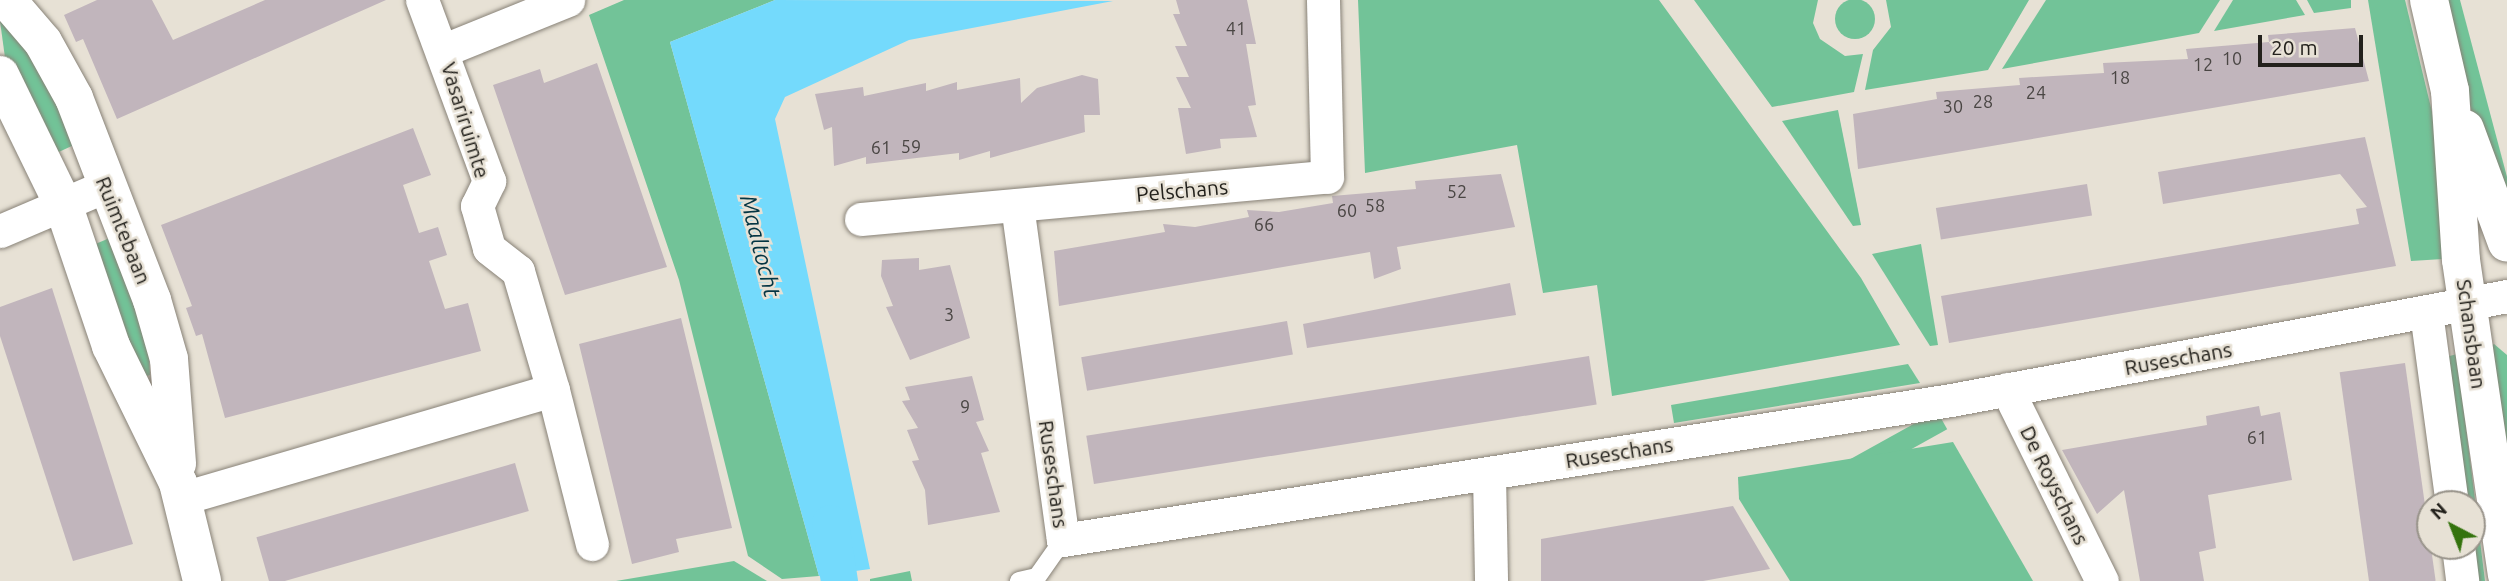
<!DOCTYPE html>
<style>
body{margin:0}
#map{position:relative;width:2507px;height:581px;overflow:hidden;background:#e7e1d5;font-family:Ubuntu,sans-serif}
div>[style]{position:absolute}
.green>*{inset:0;background:#72c398;transform-origin:0 0}
.round{border-radius:50%}
.water>*{inset:0;background:#74dafc}
.canal>*{height:37px;margin:-18.5px;padding:0 18.5px;transform-origin:18.5px;border-radius:18.5px;background:#74dafc}
.building>*{inset:0;background:#c1b5bc;transform-origin:0 0}
.roads{filter:drop-shadow(0 0 2px #888277) drop-shadow(0 0 2px #888277)}
.service>*{height:18px;margin:-9px;padding:0 9px;transform-origin:9px;border-radius:9px;background:#fff}
.minor>*{height:33px;margin:-16.5px;padding:0 16.5px;transform-origin:16.5px;border-radius:16.5px;background:#fff}
.tertiary>*{height:38px;margin:-19px;padding:0 19px;transform-origin:19px;border-radius:19px;background:#fff}
span{translate:-50% -50%;white-space:nowrap;text-align:center;line-height:1.15;-webkit-text-stroke:5px #e7e1d5;paint-order:stroke}
.number-label{font-size:18px;color:#4a4644}
.number-label span{-webkit-text-stroke-width:0}
.street-label{font-size:21px;color:#23211c}
.water-label{font-size:23px;color:#033543;font-style:italic}
.north{position:absolute;left:2416px;top:490px;width:70px;height:70px;box-sizing:border-box;background:#e7e1d5;border:2px solid #99948b;border-radius:50%;rotate:318deg;font-size:19px;font-weight:700;line-height:28px;text-align:center;color:#23211c}
.north::after{content:'';display:block;margin:auto;width:24px;height:32px;background:#34730d;clip-path:polygon(50% 0,100% 100%,50% 72%,0 100%)}
.scale{position:absolute;left:2258px;top:35px;width:105px;height:32px;box-sizing:border-box;border:4px solid #23211c;border-top:0;padding-left:9px;font-size:21px;line-height:24px;white-space:nowrap;color:#23211c;-webkit-text-stroke:5px #e7e1d5;paint-order:stroke}
</style>
<div id="map">
<div class="green">
<div class="round" style="left:1835px;top:-1px;width:40px;height:40px"></div>
<div style="clip-path:polygon(624px 0,775px 0,670px 42px,819px 576px,782px 579px,748px 556px,679px 280px,589px 15px)"></div>
<div style="clip-path:polygon(1358px 0,1659px 0,1861px 278px,1900px 345px,1612px 396px,1597px 285px,1543px 293px,1517px 145px,1365px 173px)"></div>
<div style="clip-path:polygon(1694px 0,1818px 0,1813px 23px,1820px 39px,1845px 56px,1863px 54px,1854px 92px,1772px 107px)"></div>
<div style="clip-path:polygon(1886px 0,2029px 0,1988px 70px,1865px 90px,1873px 50px,1891px 27px)"></div>
<div style="clip-path:polygon(2046px 0,2220px 0,2199px 33px,2002px 69px)"></div>
<div style="clip-path:polygon(2233px 0,2296px 0,2305px 15px,2214px 31px)"></div>
<div style="clip-path:polygon(2307px 0,2351px 0,2351px 8px,2314px 13px)"></div>
<div style="clip-path:polygon(2368px 0,2405px 0,2440px 145px,2443px 259px,2411px 261px)"></div>
<div style="clip-path:polygon(2445px 0,2460px 0,2507px 177px,2507px 207px,2477px 134px)"></div>
<div style="clip-path:polygon(0 21px,32px 54px,76px 144px,48px 157px,6px 65px)"></div>
<div style="clip-path:polygon(1838px 110px,1861px 225px,1853px 226px,1782px 121px)"></div>
<div style="clip-path:polygon(112px 237px,148px 336px,150px 375px,144px 377px,86px 248px)"></div>
<div style="clip-path:polygon(1921px 244px,1938px 345px,1930px 346px,1872px 254px)"></div>
<div style="clip-path:polygon(2494px 344px,2507px 355px,2507px 534px,2486px 349px)"></div>
<div style="clip-path:polygon(2457px 354px,2485px 581px,2472px 581px,2472px 504px,2463px 504px,2446px 357px)"></div>
<div style="clip-path:polygon(1908px 364px,1920px 383px,1674px 423px,1671px 405px)"></div>
<div style="left:1937px;top:411px;width:21px;height:210px;rotate:61deg"></div>
<div style="clip-path:polygon(1953px 442px,2033px 581px,1790px 581px,1739px 499px,1738px 477px)"></div>
<div style="clip-path:polygon(734px 561px,767px 581px,616px 581px)"></div>
<div style="clip-path:polygon(910px 571px,912px 581px,870px 581px,870px 579px)"></div>
</div>
<div class="water">
<div style="clip-path:polygon(775px 0,1113px 1px,909px 40px,785px 97px,775px 119px,870px 569px,819px 576px,670px 42px)"></div>
</div>
<div class="canal">
<div style="left:830px;top:523px;width:59px;rotate:81.2deg"></div>
</div>
<div class="building">
<div style="clip-path:polygon(97px 0,152px 0,173px 40px,265px 0,386px 0,117px 119px,83px 39px,76px 42px,64px 15px)"></div>
<div style="clip-path:polygon(1176px 0,1247px 0,1256px 44px,1246px 44px,1256px 105px,1248px 106px,1257px 137px,1220px 139px,1221px 148px,1186px 154px,1178px 108px,1191px 108px,1176px 77px,1189px 77px,1175px 46px,1187px 46px,1173px 14px,1180px 14px)"></div>
<div style="clip-path:polygon(2355px 28px,2369px 81px,1858px 169px,1853px 114px,1937px 99px,1936px 92px,2020px 85px,2019px 78px,2104px 73px,2103px 63px,2188px 59px,2186px 49px,2269px 42px,2268px 35px)"></div>
<div style="clip-path:polygon(597px 63px,667px 267px,565px 295px,493px 85px,540px 69px,544px 83px)"></div>
<div style="clip-path:polygon(1082px 75px,1098px 79px,1100px 115px,1084px 115px,1085px 132px,990px 158px,990px 151px,959px 160px,959px 153px,866px 164px,866px 157px,834px 166px,832px 127px,824px 130px,815px 94px,863px 87px,864px 96px,926px 83px,926px 91px,957px 82px,957px 90px,1020px 78px,1021px 103px,1037px 88px)"></div>
<div style="clip-path:polygon(413px 128px,431px 175px,403px 185px,419px 233px,438px 227px,447px 255px,429px 261px,445px 309px,468px 303px,481px 351px,225px 418px,202px 334px,196px 336px,186px 308px,192px 306px,161px 225px)"></div>
<div style="clip-path:polygon(2365px 137px,2396px 266px,1949px 343px,1941px 296px,2359px 224px,2356px 209px,2367px 207px,2340px 174px,2163px 204px,2158px 172px)"></div>
<div style="clip-path:polygon(1501px 174px,1515px 227px,1397px 247px,1401px 269px,1374px 279px,1370px 252px,1059px 306px,1054px 251px,1165px 232px,1163px 224px,1195px 227px,1249px 217px,1247px 210px,1279px 212px,1333px 203px,1332px 196px,1416px 189px,1415px 181px)"></div>
<div style="left:2087px;top:184px;width:32px;height:153px;rotate:81deg"></div>
<div style="clip-path:polygon(919px 258px,919px 270px,950px 265px,970px 338px,910px 360px,886px 307px,893px 306px,881px 276px,882px 260px)"></div>
<div style="clip-path:polygon(1510px 283px,1516px 315px,1307px 348px,1303px 324px)"></div>
<div style="clip-path:polygon(52px 288px,133px 544px,73px 561px,0 336px,0 307px)"></div>
<div style="clip-path:polygon(681px 318px,732px 528px,676px 539px,679px 552px,632px 564px,579px 344px)"></div>
<div style="left:1287px;top:321px;width:34px;height:209px;rotate:80deg"></div>
<div style="left:1589px;top:356px;width:49px;height:509px;rotate:81deg"></div>
<div style="left:2405px;top:363px;width:220px;height:66px;rotate:82deg"></div>
<div style="clip-path:polygon(972px 376px,984px 420px,976px 422px,989px 451px,981px 453px,1000px 512px,928px 525px,925px 490px,912px 461px,919px 460px,907px 430px,918px 428px,902px 401px,910px 400px,905px 387px)"></div>
<div style="clip-path:polygon(2259px 406px,2261px 416px,2280px 412px,2292px 480px,2208px 495px,2216px 548px,2199px 552px,2204px 581px,2140px 581px,2124px 490px,2097px 514px,2062px 450px,2207px 425px,2206px 416px)"></div>
<div style="left:515px;top:463px;width:50px;height:269px;rotate:74deg"></div>
<div style="clip-path:polygon(1733px 506px,1770px 569px,1703px 581px,1541px 581px,1541px 539px)"></div>
</div>
<div class="roads">
<div class="service">
<div style="left:1019px;top:581px;width:18px;rotate:-13deg"></div>
<div style="left:1037px;top:577px;width:45px;rotate:-54.9deg"></div>
</div>
<div class="minor">
<div style="left:444px;top:50px;width:134px;rotate:-22deg"></div>
<div style="left:1017px;top:205px;width:338px;rotate:82.2deg"></div>
<div style="left:1063px;top:540px;width:899px;rotate:-8.96deg"></div>
<div style="left:1951px;top:400px;width:566px;rotate:-10.59deg"></div>
<div style="left:861px;top:219px;width:468px;rotate:-5.2deg"></div>
<div style="left:1327px;top:177px;width:177px;rotate:-91.3deg"></div>
<div style="left:0;top:231px;width:117px;rotate:-23.1deg"></div>
<div style="left:2426px;top:312px;width:194px;rotate:82.3deg"></div>
<div style="left:2007px;top:389px;width:214px;rotate:63.7deg"></div>
<div style="left:553px;top:390px;width:159px;rotate:75.8deg"></div>
<div style="left:1489px;top:474px;width:107px;rotate:88.9deg"></div>
<div style="left:183px;top:498px;width:385px;rotate:-16.3deg"></div>
<div style="left:553px;top:390px;width:124px;rotate:-106.4deg"></div>
<div style="left:518px;top:271px;width:37px;rotate:-142deg"></div>
<div style="left:489px;top:248px;width:44px;rotate:-105.9deg"></div>
<div style="left:477px;top:206px;width:28px;rotate:-64deg"></div>
<div style="left:489px;top:181px;width:193px;rotate:-110.3deg"></div>
<div style="left:2458px;top:546px;width:35px;rotate:83deg"></div>
</div>
<div class="tertiary">
<div style="left:7px;top:0;width:55px;rotate:49.4deg"></div>
<div style="left:43px;top:42px;width:64px;rotate:61deg"></div>
<div style="left:74px;top:98px;width:217px;rotate:68.9deg"></div>
<div style="left:152px;top:300px;width:61px;rotate:73.9deg"></div>
<div style="left:169px;top:359px;width:105px;rotate:85.6deg"></div>
<div style="left:2429px;top:0;width:93px;rotate:77deg"></div>
<div style="left:2450px;top:91px;width:169px;rotate:86.3deg"></div>
<div style="left:2461px;top:260px;width:318px;rotate:81.7deg"></div>
<div style="left:0;top:75px;width:144px;rotate:64deg"></div>
<div style="left:63px;top:204px;width:150px;rotate:71.3deg"></div>
<div style="left:111px;top:346px;width:153px;rotate:63.9deg"></div>
<div style="left:178px;top:483px;width:101px;rotate:76.2deg"></div>
<div style="left:2465px;top:129px;width:121px;rotate:69.8deg"></div>
</div>
</div>
<div class="number-label">
<span style="left:1236px;top:28px">41</span>
<span style="left:2232px;top:58px">10</span>
<span style="left:2203px;top:64px">12</span>
<span style="left:2120px;top:77px">18</span>
<span style="left:2036px;top:92px">24</span>
<span style="left:1983px;top:101px">28</span>
<span style="left:1953px;top:106px">30</span>
<span style="left:911px;top:146px">59</span>
<span style="left:881px;top:147px">61</span>
<span style="left:1457px;top:191px">52</span>
<span style="left:1375px;top:205px">58</span>
<span style="left:1347px;top:210px">60</span>
<span style="left:1264px;top:224px">66</span>
<span style="left:949px;top:314px">3</span>
<span style="left:965px;top:406px">9</span>
<span style="left:2257px;top:437px">61</span>
</div>
<div class="street-label">
<span style="left:466px;top:120px;rotate:73deg">Vasariruimte</span>
<span style="left:1182px;top:190px;rotate:-5deg">Pelschans</span>
<span style="left:124px;top:230px;rotate:68deg">Ruimtebaan</span>
<span style="left:2472px;top:334px;rotate:82deg">Schansbaan</span>
<span style="left:2178px;top:358px;rotate:-10deg">Ruseschans</span>
<span style="left:1619px;top:452px;rotate:-9deg">Ruseschans</span>
<span style="left:1054px;top:474px;rotate:82deg">Ruseschans</span>
<span style="left:2055px;top:485px;rotate:64deg">De Royschans</span>
</div>
<div class="water-label">
<span style="left:760px;top:246px;rotate:76deg">Maaltocht</span>
</div>
<div class="north">N</div>
<div class="scale">20 m</div>
</div>
